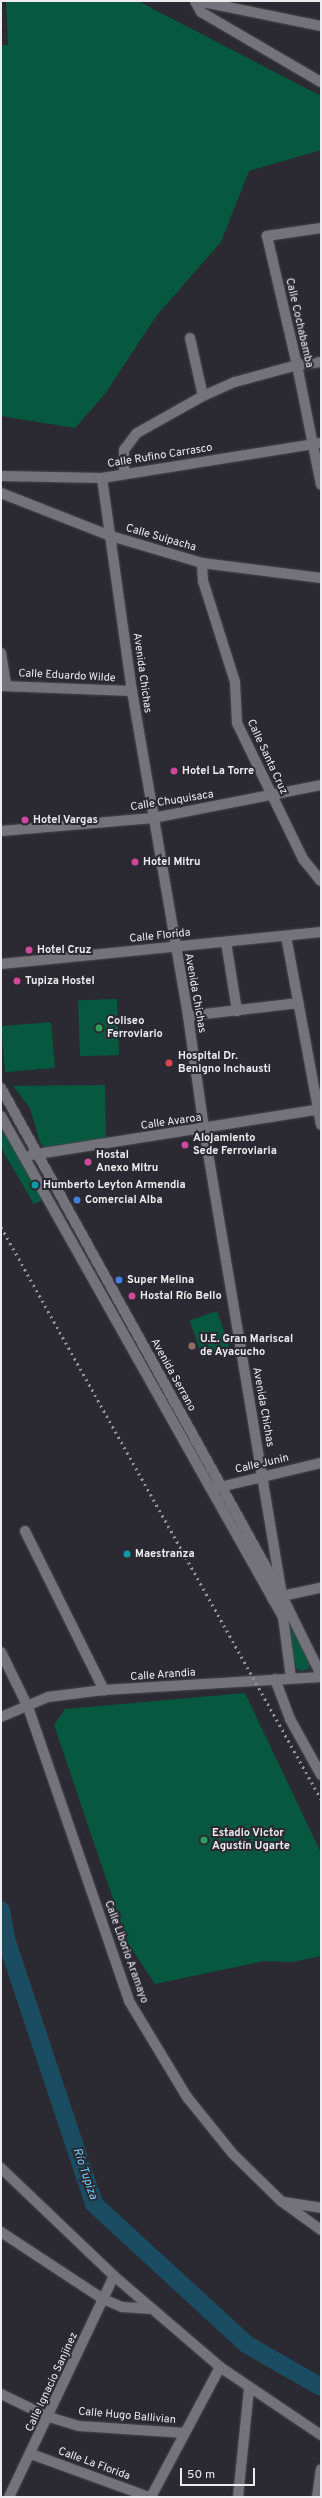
<!DOCTYPE html>
<meta charset="utf-8">
<style>
body{margin:0}
#map{position:relative;width:322px;height:2498px;overflow:hidden;background:#2b2a32;font-family:Overpass,sans-serif}
div>[style]{position:absolute}
.green>*{inset:0;background:#06593f;transform-origin:0 0}
.stream>*{height:3px;margin:-1.5px;padding:0 1.5px;transform-origin:1.5px;border-radius:1.5px;background:#1b4d62}
.river>*{height:18px;margin:-9px;padding:0 9px;transform-origin:9px;border-radius:9px;background:#1b4d62}
.roads{filter:drop-shadow(0 0 1px #48474d) drop-shadow(0 0 1px #48474d)}
.street>*{height:10px;margin:-5px;padding:0 5px;transform-origin:5px;border-radius:5px;background:#74737c}
.rail>*{height:3px;margin-top:-1.5px;transform-origin:0;background:repeating-linear-gradient(90deg,#95949a 0 2px,transparent 0 6px)}
.dots>*{width:11px;height:11px;translate:-50% -50%;box-sizing:border-box;border:2px solid #2b2a32;border-radius:50%}
span{translate:-50% -50%;white-space:nowrap;text-align:center;line-height:1.15;-webkit-text-stroke:4px #2b2a32;paint-order:stroke}
.street-label{font-size:11px;color:#ebebf0}
.poi-label{font-size:11px;color:#ebebf0;font-weight:700}
.left{translate:0 -50%;text-align:left}
.water-label{font-size:12px;color:#6dcbf7;font-style:italic}
.frame{position:absolute;inset:0;border:2px solid #ebebf0;pointer-events:none}
.scale{position:absolute;left:180px;top:2468px;width:75px;height:18px;box-sizing:border-box;border:2px solid #ebebf0;border-top:0;padding-left:5px;font-size:12px;line-height:14px;white-space:nowrap;color:#ebebf0;-webkit-text-stroke:3px #2b2a32;paint-order:stroke}
</style>
<div id="map">
<div class="green">
<div style="clip-path:polygon(6px 1px,138px 1px,321px 96px,321px 150px,249px 171px,221px 242px,157px 315px,104px 395px,75px 428px,1px 416px,1px 45px,8px 45px)"></div>
<div style="left:117px;top:999px;width:56px;height:39px;rotate:88deg"></div>
<div style="left:51px;top:1022px;width:46px;height:50px;rotate:85deg"></div>
<div style="clip-path:polygon(105px 1085px,106px 1138px,45px 1149px,40px 1142px,30px 1108px,13px 1086px)"></div>
<div style="clip-path:polygon(1px 1127px,44px 1199px,34px 1204px,1px 1148px)"></div>
<div style="left:217px;top:1311px;width:40px;height:29px;rotate:71deg"></div>
<div style="clip-path:polygon(289px 1625px,310px 1659px,309px 1668px,303px 1671px,297px 1669px,293px 1662px)"></div>
<div style="clip-path:polygon(245px 1693px,321px 1853px,321px 1956px,292px 1962px,264px 1961px,155px 1984px,128px 1943px,54px 1725px,65px 1709px)"></div>
</div>
<div class="stream">
<div style="left:1px;top:1950px;width:12px;rotate:-66deg"></div>
</div>
<div class="river">
<div style="left:1px;top:1910px;width:29px;rotate:80deg"></div>
<div style="left:6px;top:1939px;width:279px;rotate:71.6deg"></div>
<div style="left:94px;top:2204px;width:207px;rotate:42.6deg"></div>
<div style="left:246px;top:2344px;width:86px;rotate:29.8deg"></div>
</div>
<div class="roads">
<div class="street">
<div style="left:195px;top:1px;width:13px;rotate:61deg"></div>
<div style="left:201px;top:12px;width:139px;rotate:30.3deg"></div>
<div style="left:198px;top:1px;width:126px;rotate:11.5deg"></div>
<div style="left:321px;top:228px;width:55px;rotate:171.6deg"></div>
<div style="left:267px;top:236px;width:132px;rotate:76.9deg"></div>
<div style="left:297px;top:365px;width:122px;rotate:78.7deg"></div>
<div style="left:190px;top:338px;width:59px;rotate:77.4deg"></div>
<div style="left:124px;top:474px;width:24px;rotate:-90deg"></div>
<div style="left:124px;top:450px;width:21px;rotate:-53deg"></div>
<div style="left:137px;top:433px;width:76px;rotate:-29.3deg"></div>
<div style="left:203px;top:396px;width:35px;rotate:-24deg"></div>
<div style="left:235px;top:382px;width:64px;rotate:-15.3deg"></div>
<div style="left:297px;top:365px;width:24px;rotate:-7deg"></div>
<div style="left:1px;top:476px;width:101px;rotate:1.1deg"></div>
<div style="left:102px;top:478px;width:222px;rotate:-9.1deg"></div>
<div style="left:102px;top:478px;width:215px;rotate:82deg"></div>
<div style="left:132px;top:691px;width:330px;rotate:80.2deg"></div>
<div style="left:188px;top:1016px;width:114px;rotate:81.9deg"></div>
<div style="left:204px;top:1129px;width:473px;rotate:80.5deg"></div>
<div style="left:282px;top:1596px;width:10px;rotate:156deg"></div>
<div style="left:1px;top:493px;width:118px;rotate:21.4deg"></div>
<div style="left:111px;top:536px;width:95px;rotate:16.5deg"></div>
<div style="left:202px;top:563px;width:120px;rotate:7.2deg"></div>
<div style="left:202px;top:563px;width:18px;rotate:87deg"></div>
<div style="left:203px;top:581px;width:106px;rotate:72.4deg"></div>
<div style="left:235px;top:682px;width:41px;rotate:87.2deg"></div>
<div style="left:237px;top:723px;width:151px;rotate:64.1deg"></div>
<div style="left:303px;top:859px;width:28px;rotate:51deg"></div>
<div style="left:1px;top:653px;width:32px;rotate:81deg"></div>
<div style="left:1px;top:686px;width:131px;rotate:2.2deg"></div>
<div style="left:1px;top:831px;width:153px;rotate:-4.9deg"></div>
<div style="left:153px;top:818px;width:171px;rotate:-11.1deg"></div>
<div style="left:286px;top:936px;width:192px;rotate:79.5deg"></div>
<div style="left:226px;top:942px;width:70px;rotate:80.9deg"></div>
<div style="left:1px;top:964px;width:322px;rotate:-5.7deg"></div>
<div style="left:188px;top:1016px;width:111px;rotate:-6.7deg"></div>
<div style="left:1px;top:1088px;width:581px;rotate:61.05deg"></div>
<div style="left:282px;top:1596px;width:88px;rotate:63.7deg"></div>
<div style="left:1px;top:1116px;width:575px;rotate:60.63deg"></div>
<div style="left:283px;top:1617px;width:62px;rotate:82.5deg"></div>
<div style="left:31px;top:1155px;width:294px;rotate:-9deg"></div>
<div style="left:216px;top:1488px;width:108px;rotate:-13.4deg"></div>
<div style="left:25px;top:1531px;width:178px;rotate:63.6deg"></div>
<div style="left:282px;top:1596px;width:40px;rotate:-12deg"></div>
<div style="left:1px;top:1652px;width:61px;rotate:63.9deg"></div>
<div style="left:28px;top:1707px;width:311px;rotate:71deg"></div>
<div style="left:129px;top:2001px;width:112px;rotate:58.9deg"></div>
<div style="left:187px;top:2097px;width:73px;rotate:51.1deg"></div>
<div style="left:233px;top:2154px;width:67px;rotate:44.4deg"></div>
<div style="left:281px;top:2201px;width:49px;rotate:35.9deg"></div>
<div style="left:275px;top:1679px;width:43px;rotate:69.4deg"></div>
<div style="left:290px;top:1719px;width:64px;rotate:61deg"></div>
<div style="left:1px;top:1717px;width:51px;rotate:-23.1deg"></div>
<div style="left:48px;top:1697px;width:56px;rotate:-7.1deg"></div>
<div style="left:104px;top:1690px;width:217px;rotate:-3.4deg"></div>
<div style="left:1px;top:2168px;width:156px;rotate:43.7deg"></div>
<div style="left:114px;top:2276px;width:140px;rotate:40.6deg"></div>
<div style="left:220px;top:2367px;width:122px;rotate:34deg"></div>
<div style="left:284px;top:2202px;width:37px;rotate:9deg"></div>
<div style="left:1px;top:2232px;width:122px;rotate:33.3deg"></div>
<div style="left:103px;top:2299px;width:21px;rotate:23deg"></div>
<div style="left:122px;top:2307px;width:30px;rotate:4deg"></div>
<div style="left:1px;top:2394px;width:53px;rotate:25.6deg"></div>
<div style="left:49px;top:2417px;width:31px;rotate:17deg"></div>
<div style="left:79px;top:2426px;width:106px;rotate:3.8deg"></div>
<div style="left:31px;top:2454px;width:126px;rotate:20deg"></div>
<div style="left:9px;top:2497px;width:245px;rotate:-64.6deg"></div>
<div style="left:151px;top:2497px;width:147px;rotate:-62deg"></div>
<div style="left:238px;top:2497px;width:109px;rotate:-84.2deg"></div>
<div style="left:317px;top:2497px;width:28px;rotate:-82deg"></div>
</div>
</div>
<div class="rail">
<div style="left:1px;top:1227px;width:655px;rotate:60.78deg"></div>
</div>
<div class="dots">
<div style="left:174px;top:771px;background:#d1479c"></div>
<div style="left:25px;top:820px;background:#d1479c"></div>
<div style="left:135px;top:862px;background:#d1479c"></div>
<div style="left:29px;top:950px;background:#d1479c"></div>
<div style="left:17px;top:981px;background:#d1479c"></div>
<div style="left:99px;top:1028px;background:#2e9e5b"></div>
<div style="left:169px;top:1063px;background:#e0444e"></div>
<div style="left:185px;top:1145px;background:#d1479c"></div>
<div style="left:88px;top:1162px;background:#d1479c"></div>
<div style="left:35px;top:1185px;background:#0f9aa8"></div>
<div style="left:77px;top:1200px;background:#3f7fe0"></div>
<div style="left:119px;top:1280px;background:#3f7fe0"></div>
<div style="left:132px;top:1296px;background:#d1479c"></div>
<div style="left:192px;top:1346px;background:#8d6e63"></div>
<div style="left:127px;top:1554px;background:#0f9aa8"></div>
<div style="left:204px;top:1840px;background:#2e9e5b"></div>
</div>
<div class="street-label">
<span style="left:299px;top:323px;rotate:77deg">Calle Cochabamba</span>
<span style="left:160px;top:456px;rotate:-9deg">Calle Rufino Carrasco</span>
<span style="left:161px;top:538px;rotate:16deg">Calle Suipacha</span>
<span style="left:142px;top:673px;rotate:82deg">Avenida Chichas</span>
<span style="left:67px;top:676px;rotate:3deg">Calle Eduardo Wilde</span>
<span style="left:267px;top:757px;rotate:65deg">Calle Santa Cruz</span>
<span style="left:172px;top:801px;rotate:-9deg">Calle Chuquisaca</span>
<span style="left:160px;top:936px;rotate:-6deg">Calle Florida</span>
<span style="left:195px;top:993px;rotate:80deg">Avenida Chichas</span>
<span style="left:171px;top:1122px;rotate:-8deg">Calle Avaroa</span>
<span style="left:173px;top:1375px;rotate:61deg">Avenida Serrano</span>
<span style="left:263px;top:1407px;rotate:80deg">Avenida Chichas</span>
<span style="left:262px;top:1464px;rotate:-13deg">Calle Junin</span>
<span style="left:163px;top:1675px;rotate:-4deg">Calle Arandia</span>
<span style="left:126px;top:1952px;rotate:70deg">Calle Liborio Aramayo</span>
<span style="left:52px;top:2382px;rotate:-65deg">Calle Ignacio Sanjinez</span>
<span style="left:127px;top:2416px;rotate:5deg">Calle Hugo Ballivian</span>
<span style="left:94px;top:2464px;rotate:20deg">Calle La Florida</span>
</div>
<div class="poi-label">
<span class="left" style="left:182px;top:771px">Hotel La Torre</span>
<span class="left" style="left:33px;top:820px">Hotel Vargas</span>
<span class="left" style="left:143px;top:862px">Hotel Mitru</span>
<span class="left" style="left:37px;top:950px">Hotel Cruz</span>
<span class="left" style="left:25px;top:981px">Tupiza Hostel</span>
<span class="left" style="left:107px;top:1028px">Coliseo<br>Ferroviario</span>
<span class="left" style="left:178px;top:1063px">Hospital Dr.<br>Benigno Inchausti</span>
<span class="left" style="left:193px;top:1145px">Alojamiento<br>Sede Ferroviaria</span>
<span class="left" style="left:96px;top:1162px">Hostal<br>Anexo Mitru</span>
<span class="left" style="left:43px;top:1185px">Humberto Leyton Armendia</span>
<span class="left" style="left:85px;top:1200px">Comercial Alba</span>
<span class="left" style="left:127px;top:1280px">Super Melina</span>
<span class="left" style="left:140px;top:1296px">Hostal Río Bello</span>
<span class="left" style="left:200px;top:1346px">U.E. Gran Mariscal<br>de Ayacucho</span>
<span class="left" style="left:135px;top:1554px">Maestranza</span>
<span class="left" style="left:212px;top:1840px">Estadio Victor<br>Agustín Ugarte</span>
</div>
<div class="water-label">
<span style="left:84px;top:2174px;rotate:71deg">Río Tupiza</span>
</div>
<div class="frame"></div>
<div class="scale">50 m</div>
</div>
